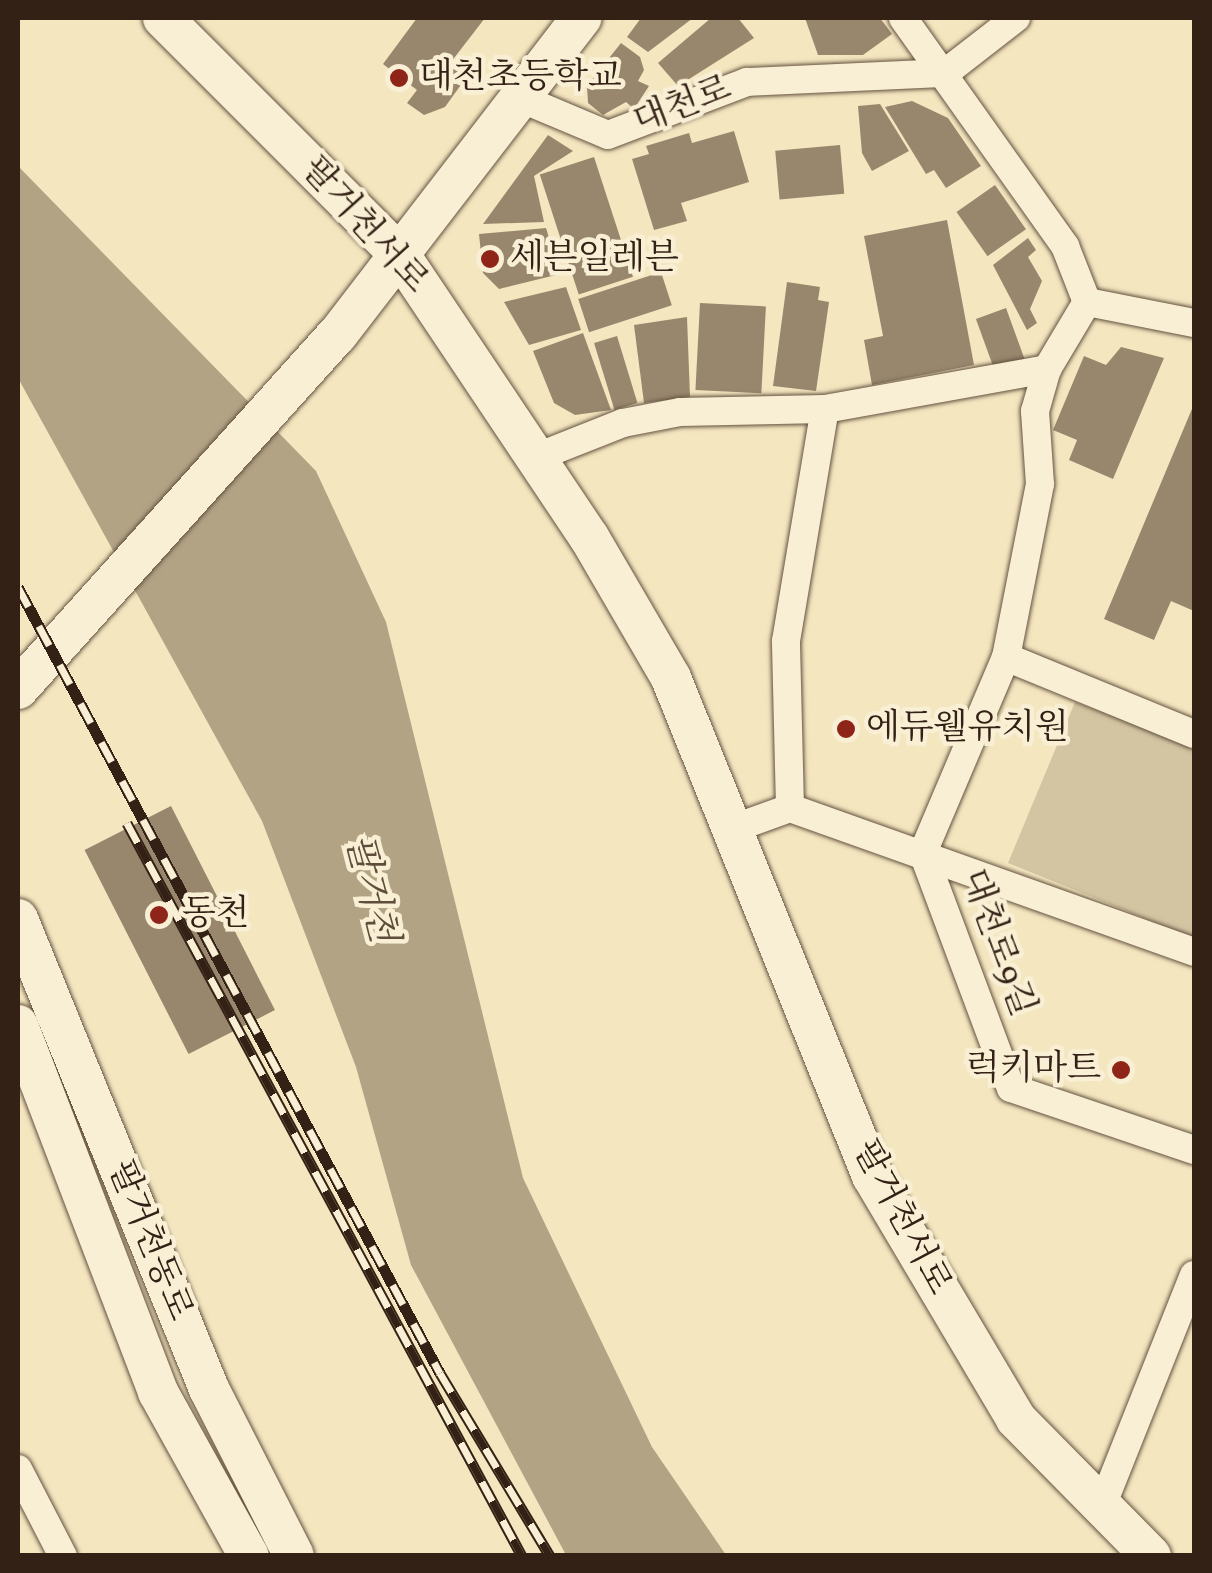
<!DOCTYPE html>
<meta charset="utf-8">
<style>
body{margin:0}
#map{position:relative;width:1212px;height:1573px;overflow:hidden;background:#f4e6bf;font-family:Vollkorn,"Noto Serif KR",serif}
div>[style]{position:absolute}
.green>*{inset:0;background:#d3c5a2}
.water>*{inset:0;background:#b3a385}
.building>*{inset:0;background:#98876d;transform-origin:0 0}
.roads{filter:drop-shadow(0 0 2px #645240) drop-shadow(0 0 2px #645240)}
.minor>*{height:28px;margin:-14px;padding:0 14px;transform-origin:14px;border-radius:14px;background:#f8efd5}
.secondary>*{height:40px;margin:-20px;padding:0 20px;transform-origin:20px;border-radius:20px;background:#f8efd5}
.rail>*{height:11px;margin-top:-5.5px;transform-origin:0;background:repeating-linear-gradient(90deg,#f8efd5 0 22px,#342115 0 44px);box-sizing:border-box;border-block:2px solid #342115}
.dots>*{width:28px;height:28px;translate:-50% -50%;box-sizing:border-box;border:5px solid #f8efd5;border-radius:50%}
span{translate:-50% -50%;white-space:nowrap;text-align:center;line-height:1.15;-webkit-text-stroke:9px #f8efd5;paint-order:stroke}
.poi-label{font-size:35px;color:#342115}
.left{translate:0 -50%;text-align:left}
.right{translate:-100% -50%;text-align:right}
.street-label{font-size:35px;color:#342115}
.water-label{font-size:38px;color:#604e3c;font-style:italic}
.frame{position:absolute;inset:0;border:20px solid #342115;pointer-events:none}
</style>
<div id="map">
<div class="green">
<div style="clip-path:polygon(1075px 702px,1194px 747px,1194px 938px,1008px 863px)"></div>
</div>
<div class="water">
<div style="clip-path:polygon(18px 166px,316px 471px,386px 622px,523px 1178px,652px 1447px,726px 1555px,566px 1555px,411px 1265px,356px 1067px,262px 821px,18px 378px)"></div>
</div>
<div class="building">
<div style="clip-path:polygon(417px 18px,485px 18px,451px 62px,468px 75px,445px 107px,424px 115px,407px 103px,417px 90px,383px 64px)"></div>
<div style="clip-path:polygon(641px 18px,693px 18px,648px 52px,627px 37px)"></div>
<div style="clip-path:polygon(711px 18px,738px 18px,754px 38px,678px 86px,658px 63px)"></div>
<div style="clip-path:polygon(805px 18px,880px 18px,892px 34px,863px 55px,818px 55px)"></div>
<div style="clip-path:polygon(621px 43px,640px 57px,644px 70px,638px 81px,649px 86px,634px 109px,626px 102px,603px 115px,588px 103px,587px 86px)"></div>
<div style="clip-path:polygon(912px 101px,948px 118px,981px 166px,946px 188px,934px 170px,926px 174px,885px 107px)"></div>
<div style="clip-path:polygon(880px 104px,909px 151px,872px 171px,862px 153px,858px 106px)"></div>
<div style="clip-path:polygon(734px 131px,749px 182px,681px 203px,687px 221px,654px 230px,632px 159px,649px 154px,646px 146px,689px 133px,692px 143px)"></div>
<div style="clip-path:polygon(548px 135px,573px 151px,534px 176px,544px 222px,483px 224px)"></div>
<div style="left:840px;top:145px;width:49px;height:65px;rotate:85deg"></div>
<div style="left:594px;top:157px;width:126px;height:57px;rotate:72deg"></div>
<div style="left:995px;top:185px;width:54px;height:47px;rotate:55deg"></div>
<div style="clip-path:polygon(947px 220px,974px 365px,872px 385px,864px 340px,883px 336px,864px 236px)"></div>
<div style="clip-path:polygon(546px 228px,560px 274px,499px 289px,483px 273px,479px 234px)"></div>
<div style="clip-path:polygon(1028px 238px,1036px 250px,1028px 257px,1042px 281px,1030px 309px,1037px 323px,1027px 330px,993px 265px)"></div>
<div style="left:661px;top:272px;width:35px;height:87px;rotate:72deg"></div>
<div style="clip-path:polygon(787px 282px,820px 287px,818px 300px,829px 302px,816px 391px,773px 386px)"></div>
<div style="clip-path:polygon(566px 287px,581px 330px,529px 345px,504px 302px)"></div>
<div style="left:700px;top:303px;width:66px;height:87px;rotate:3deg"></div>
<div style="left:1006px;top:308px;width:55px;height:32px;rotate:70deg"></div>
<div style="clip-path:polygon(687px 317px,690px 397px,644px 403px,634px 325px)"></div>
<div style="clip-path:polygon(583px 333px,611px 410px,575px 415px,554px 403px,533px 351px)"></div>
<div style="left:617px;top:336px;width:70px;height:24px;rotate:73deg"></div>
<div style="clip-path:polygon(1121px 347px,1164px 358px,1113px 479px,1069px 460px,1077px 440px,1053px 430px,1084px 356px,1106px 365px)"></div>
<div style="clip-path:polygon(1194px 404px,1194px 611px,1171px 601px,1154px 640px,1104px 619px)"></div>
<div style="left:171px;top:806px;width:229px;height:97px;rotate:63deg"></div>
</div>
<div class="roads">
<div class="minor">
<div style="left:903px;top:18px;width:280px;rotate:54.6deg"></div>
<div style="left:1065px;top:246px;width:60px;rotate:68.6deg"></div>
<div style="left:520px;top:98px;width:95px;rotate:22.8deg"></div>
<div style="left:608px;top:135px;width:149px;rotate:-20.9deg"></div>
<div style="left:747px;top:82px;width:198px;rotate:-2.6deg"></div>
<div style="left:945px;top:73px;width:90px;rotate:-37.8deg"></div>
<div style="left:1087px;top:302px;width:78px;rotate:120.8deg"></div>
<div style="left:1047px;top:369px;width:44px;rotate:105.9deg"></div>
<div style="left:1035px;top:411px;width:73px;rotate:86.1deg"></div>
<div style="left:1040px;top:484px;width:176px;rotate:101.1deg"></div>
<div style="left:1006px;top:657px;width:213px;rotate:113deg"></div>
<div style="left:923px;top:853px;width:251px;rotate:69.5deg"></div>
<div style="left:1011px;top:1088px;width:193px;rotate:18.7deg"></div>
<div style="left:1087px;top:302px;width:109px;rotate:11.1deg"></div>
<div style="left:537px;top:457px;width:92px;rotate:-21.6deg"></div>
<div style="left:623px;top:423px;width:58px;rotate:-10.9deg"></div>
<div style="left:680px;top:412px;width:145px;rotate:-1.2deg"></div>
<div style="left:825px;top:409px;width:226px;rotate:-10.2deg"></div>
<div style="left:1006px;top:657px;width:203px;rotate:22.3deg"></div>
<div style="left:790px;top:808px;width:429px;rotate:19.6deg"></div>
<div style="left:790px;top:808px;width:167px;rotate:-91.4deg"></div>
<div style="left:786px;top:641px;width:235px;rotate:-80.5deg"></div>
<div style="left:732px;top:829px;width:62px;rotate:-19.9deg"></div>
<div style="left:18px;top:1469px;width:98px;rotate:62.7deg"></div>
<div style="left:1100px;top:1511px;width:254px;rotate:-68.3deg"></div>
</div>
<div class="secondary">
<div style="left:163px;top:18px;width:335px;rotate:45deg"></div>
<div style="left:400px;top:255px;width:339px;rotate:56.2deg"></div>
<div style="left:589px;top:537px;width:163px;rotate:59.8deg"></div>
<div style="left:671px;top:678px;width:537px;rotate:68.02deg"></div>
<div style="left:872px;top:1176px;width:282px;rotate:59.3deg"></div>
<div style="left:1016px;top:1419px;width:192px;rotate:45.4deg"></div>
<div style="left:18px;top:689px;width:478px;rotate:-48deg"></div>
<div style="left:338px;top:334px;width:399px;rotate:-52.4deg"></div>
<div style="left:18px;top:919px;width:507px;rotate:67.88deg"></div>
<div style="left:209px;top:1389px;width:187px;rotate:63deg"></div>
<div style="left:18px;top:1025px;width:393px;rotate:69.1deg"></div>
<div style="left:158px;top:1392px;width:188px;rotate:61deg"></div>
</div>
</div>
<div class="rail">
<div style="left:18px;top:587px;width:892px;rotate:61.77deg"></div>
<div style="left:440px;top:1373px;width:214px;rotate:59deg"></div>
<div style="left:127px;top:823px;width:833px;rotate:61.68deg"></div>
</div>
<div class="dots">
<div style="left:399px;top:78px;background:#8f2418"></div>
<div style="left:490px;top:259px;background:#8f2418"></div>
<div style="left:846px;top:729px;background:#8f2418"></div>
<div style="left:159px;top:915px;background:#8f2418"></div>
<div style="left:1121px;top:1070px;background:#8f2418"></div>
</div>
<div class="poi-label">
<span class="left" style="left:419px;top:78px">대천초등학교</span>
<span class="left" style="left:510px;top:259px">세븐일레븐</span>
<span class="left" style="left:866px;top:729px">에듀웰유치원</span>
<span class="left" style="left:182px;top:915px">동천</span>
<span class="right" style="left:1101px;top:1070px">럭키마트</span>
</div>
<div class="street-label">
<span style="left:683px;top:106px;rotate:-21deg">대천로</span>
<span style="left:364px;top:226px;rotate:48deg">팔거천서로</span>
<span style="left:997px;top:943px;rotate:70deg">대천로9길</span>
<span style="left:901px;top:1218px;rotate:62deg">팔거천서로</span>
<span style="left:149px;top:1241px;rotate:68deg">팔거천동로</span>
</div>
<div class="water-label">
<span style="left:369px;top:889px;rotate:76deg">팔거천</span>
</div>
<div class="frame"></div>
</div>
